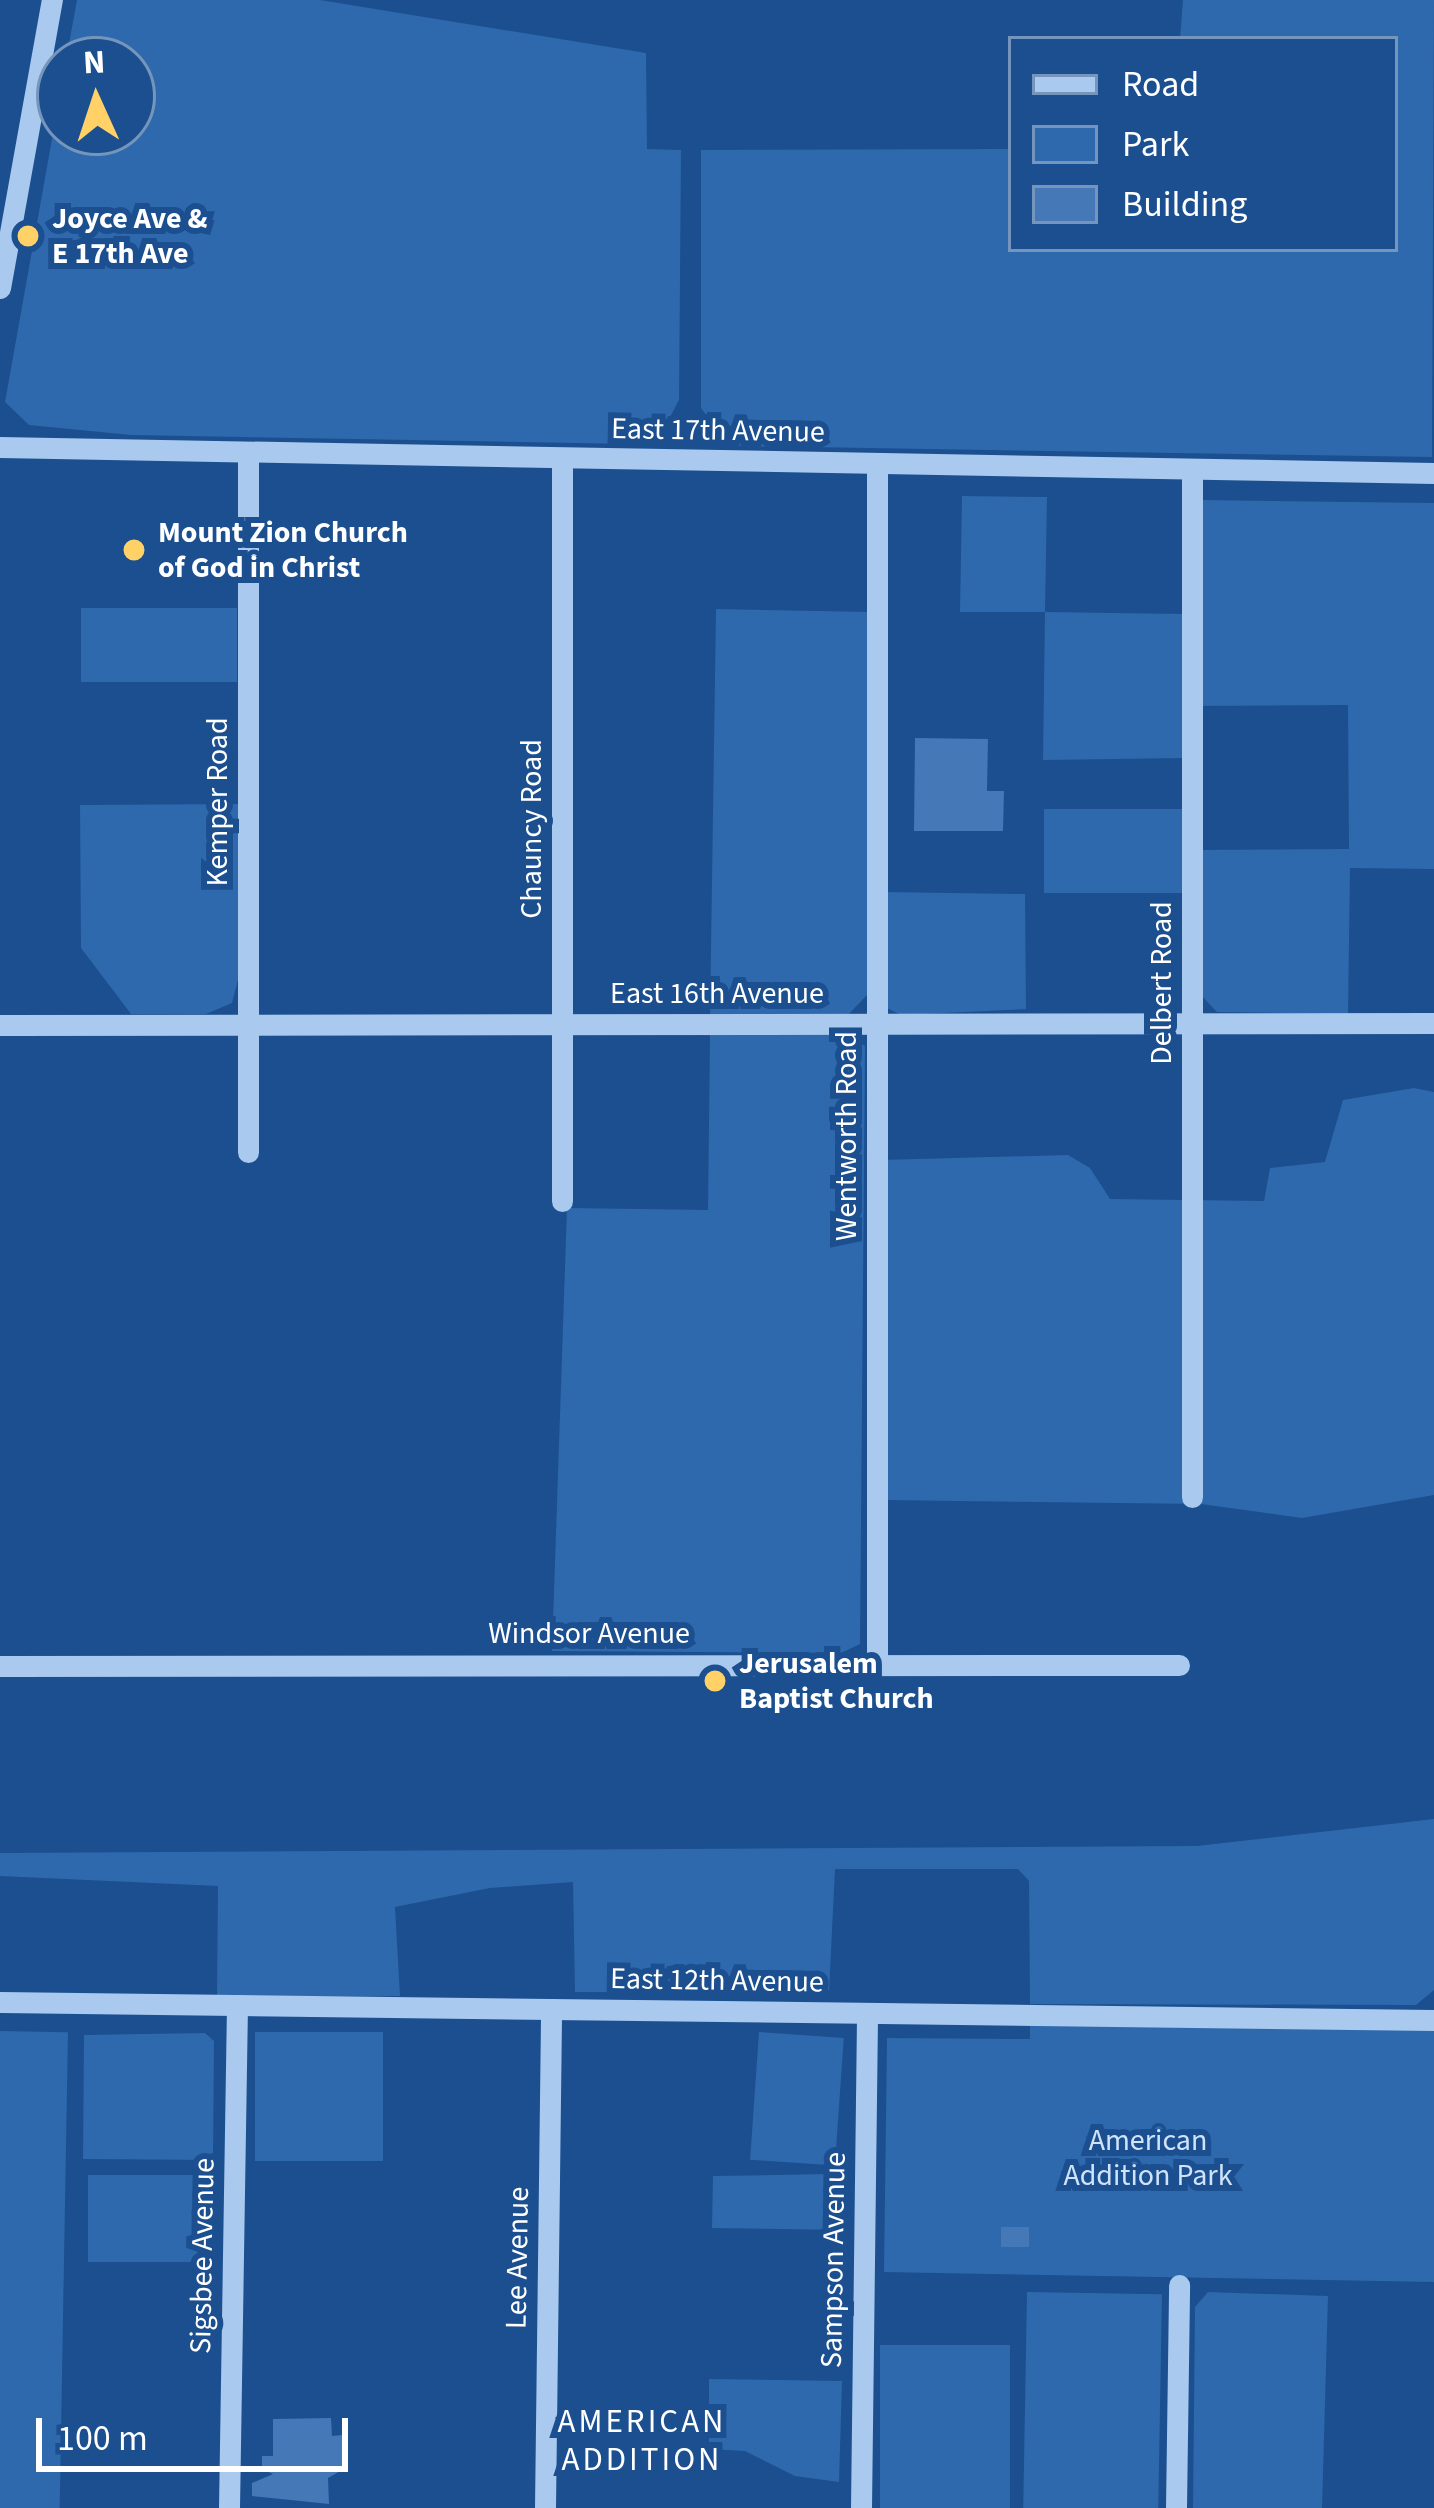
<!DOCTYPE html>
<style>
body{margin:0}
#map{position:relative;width:1434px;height:2508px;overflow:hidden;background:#1b4f8f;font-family:"Source Sans 3",sans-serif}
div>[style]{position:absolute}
.green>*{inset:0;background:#2e69ad;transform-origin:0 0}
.building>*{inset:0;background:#4478b7;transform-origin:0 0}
.minor>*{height:21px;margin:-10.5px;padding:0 10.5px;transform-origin:10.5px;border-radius:10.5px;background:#a9c9ee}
.dots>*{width:33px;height:33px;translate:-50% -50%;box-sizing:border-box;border:6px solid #1b4f8f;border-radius:50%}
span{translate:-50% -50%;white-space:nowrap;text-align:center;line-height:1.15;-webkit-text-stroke:12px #1b4f8f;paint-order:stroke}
.poi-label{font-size:30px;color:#fff;font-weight:700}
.left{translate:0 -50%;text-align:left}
.street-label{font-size:30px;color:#fff}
.park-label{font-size:30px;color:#cfe3fa}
.neighbourhood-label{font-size:33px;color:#fff;letter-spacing:3px}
.legend{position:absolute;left:1008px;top:36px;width:390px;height:216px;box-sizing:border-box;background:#1b4f8f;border:3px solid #7695bc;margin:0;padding:15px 21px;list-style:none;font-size:36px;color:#fff}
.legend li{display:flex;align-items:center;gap:24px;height:60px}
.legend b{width:60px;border:3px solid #7695bc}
.north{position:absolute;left:36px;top:36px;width:120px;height:120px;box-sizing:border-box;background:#1b4f8f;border:3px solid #7695bc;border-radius:50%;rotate:357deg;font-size:33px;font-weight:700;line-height:48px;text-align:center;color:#fff}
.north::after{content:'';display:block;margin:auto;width:42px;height:54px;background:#ffd166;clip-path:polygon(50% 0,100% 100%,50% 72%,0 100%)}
.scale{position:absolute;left:36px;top:2418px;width:312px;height:54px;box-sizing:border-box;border:6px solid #fff;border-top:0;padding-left:15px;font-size:36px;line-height:42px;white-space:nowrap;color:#fff;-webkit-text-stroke:9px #1b4f8f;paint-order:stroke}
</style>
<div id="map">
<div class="green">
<div style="clip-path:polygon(77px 0,320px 0,646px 53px,647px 149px,681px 150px,679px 400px,668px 421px,655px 437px,629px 444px,131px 435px,29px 425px,5px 402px,60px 94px,60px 132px,132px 132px,132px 60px,66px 60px)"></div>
<div style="clip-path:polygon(1183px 0,1434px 0,1432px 457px,739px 446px,721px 435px,701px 408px,701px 150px,1011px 149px,1011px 249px,1395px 249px,1395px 39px,1180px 39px)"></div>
<div style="clip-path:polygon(962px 496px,1047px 497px,1045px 612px,1184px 614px,1185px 758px,1043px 760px,1045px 612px,960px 612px)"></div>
<div style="clip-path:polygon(1201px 500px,1434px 503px,1434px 869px,1350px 868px,1348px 1014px,1217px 1012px,1200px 994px,1197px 850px,1349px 849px,1348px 705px,1197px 706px)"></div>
<div style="left:81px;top:608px;width:156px;height:74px"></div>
<div style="clip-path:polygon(716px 609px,871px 612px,867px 995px,847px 1016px,710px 1017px)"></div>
<div style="clip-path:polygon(240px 804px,241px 968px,232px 1003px,206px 1014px,131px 1014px,81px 948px,80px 805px)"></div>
<div style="left:1184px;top:809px;width:84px;height:140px;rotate:90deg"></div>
<div style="clip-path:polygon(883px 892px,1025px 894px,1026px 1009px,901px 1015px,887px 1008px)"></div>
<div style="clip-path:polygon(842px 1033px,865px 1046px,860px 1644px,841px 1653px,552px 1651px,567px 1208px,708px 1210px,710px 1035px)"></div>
<div style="clip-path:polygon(1414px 1088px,1434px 1092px,1434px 1495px,1302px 1518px,1201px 1504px,884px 1500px,881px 1160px,1068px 1155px,1090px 1168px,1110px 1199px,1264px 1201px,1270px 1168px,1325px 1162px,1343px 1100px)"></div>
<div style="clip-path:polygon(1434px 1819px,1434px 1990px,1416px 2005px,1030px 2004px,1029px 1881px,1018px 1869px,835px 1869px,829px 1993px,575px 1992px,573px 1882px,490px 1888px,395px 1907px,400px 1996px,217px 1996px,218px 1886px,0 1876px,0 1853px,1197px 1846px)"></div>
<div style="clip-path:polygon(1030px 2022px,1434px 2024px,1434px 2282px,884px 2272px,887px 2038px,1030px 2039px)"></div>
<div style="left:0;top:2031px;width:68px;height:477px;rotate:1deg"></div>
<div style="left:383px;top:2032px;width:129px;height:128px;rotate:90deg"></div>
<div style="left:759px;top:2032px;width:85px;height:128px;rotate:4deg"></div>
<div style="clip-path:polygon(205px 2033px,214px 2041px,213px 2160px,83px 2159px,84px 2035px)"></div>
<div style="clip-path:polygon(830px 2174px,844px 2178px,843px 2230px,712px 2228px,713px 2176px)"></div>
<div style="left:88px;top:2175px;width:125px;height:87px"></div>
<div style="left:1027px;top:2292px;width:135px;height:216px;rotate:1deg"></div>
<div style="clip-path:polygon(1208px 2292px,1328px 2296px,1322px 2508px,1193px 2508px,1195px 2307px)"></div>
<div style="left:880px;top:2345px;width:130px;height:163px"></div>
<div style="clip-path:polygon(709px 2379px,842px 2381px,839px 2482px,795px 2476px,745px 2451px,709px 2449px)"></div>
</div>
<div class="building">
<div style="clip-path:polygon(915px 738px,988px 739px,987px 791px,1004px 791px,1003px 831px,914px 831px)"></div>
<div style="left:1029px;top:2227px;width:20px;height:28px;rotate:90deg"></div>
<div style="clip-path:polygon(331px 2418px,332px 2436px,342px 2435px,342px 2470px,328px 2478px,329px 2504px,252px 2496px,252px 2483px,273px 2474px,262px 2469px,262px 2456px,273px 2456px,273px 2419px)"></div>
</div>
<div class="minor">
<div style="left:0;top:288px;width:293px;rotate:-79.8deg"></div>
<div style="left:0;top:447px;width:1434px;rotate:1.04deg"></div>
<div style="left:248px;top:453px;width:699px;rotate:90deg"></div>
<div style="left:562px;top:458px;width:743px;rotate:90deg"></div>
<div style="left:877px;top:465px;width:1198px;rotate:90deg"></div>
<div style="left:1192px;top:469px;width:1028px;rotate:90deg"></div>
<div style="left:0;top:1025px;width:1434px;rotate:-0.08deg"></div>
<div style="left:0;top:1666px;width:1179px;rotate:-0.05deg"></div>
<div style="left:0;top:2002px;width:1434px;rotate:0.72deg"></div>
<div style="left:229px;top:2508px;width:503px;rotate:-89.09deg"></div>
<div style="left:545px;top:2508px;width:499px;rotate:-89.3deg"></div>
<div style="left:861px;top:2508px;width:495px;rotate:-89.3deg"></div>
<div style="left:1176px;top:2508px;width:223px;rotate:-89.2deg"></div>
</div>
<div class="dots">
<div style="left:28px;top:236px;background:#ffd166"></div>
<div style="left:134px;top:550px;background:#ffd166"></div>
<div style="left:715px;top:1681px;background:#ffd166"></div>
</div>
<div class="poi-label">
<span class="left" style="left:52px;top:236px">Joyce Ave &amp;<br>E 17th Ave</span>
<span class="left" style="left:158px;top:550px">Mount Zion Church<br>of God in Christ</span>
<span class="left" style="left:739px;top:1681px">Jerusalem<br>Baptist Church</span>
</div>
<div class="street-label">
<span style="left:718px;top:431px;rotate:1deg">East 17th Avenue</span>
<span style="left:218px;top:802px;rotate:-90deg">Kemper Road</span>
<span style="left:532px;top:829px;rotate:-90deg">Chauncy Road</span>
<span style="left:1162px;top:983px;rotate:-90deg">Delbert Road</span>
<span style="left:717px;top:994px">East 16th Avenue</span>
<span style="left:847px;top:1136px;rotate:-90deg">Wentworth Road</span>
<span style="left:589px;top:1634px">Windsor Avenue</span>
<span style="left:717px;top:1981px;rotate:1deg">East 12th Avenue</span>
<span style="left:203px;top:2256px;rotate:-89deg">Sigsbee Avenue</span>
<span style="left:518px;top:2258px;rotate:-89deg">Lee Avenue</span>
<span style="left:834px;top:2260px;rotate:-89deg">Sampson Avenue</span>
</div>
<div class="park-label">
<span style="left:1148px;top:2158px">American<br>Addition Park</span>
</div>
<div class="neighbourhood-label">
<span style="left:642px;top:2441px">AMERICAN<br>ADDITION</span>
</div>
<ul class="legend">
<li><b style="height:15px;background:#a9c9ee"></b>Road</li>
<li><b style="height:33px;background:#2e69ad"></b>Park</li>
<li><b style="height:33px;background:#4478b7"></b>Building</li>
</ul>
<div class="north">N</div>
<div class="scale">100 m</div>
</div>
